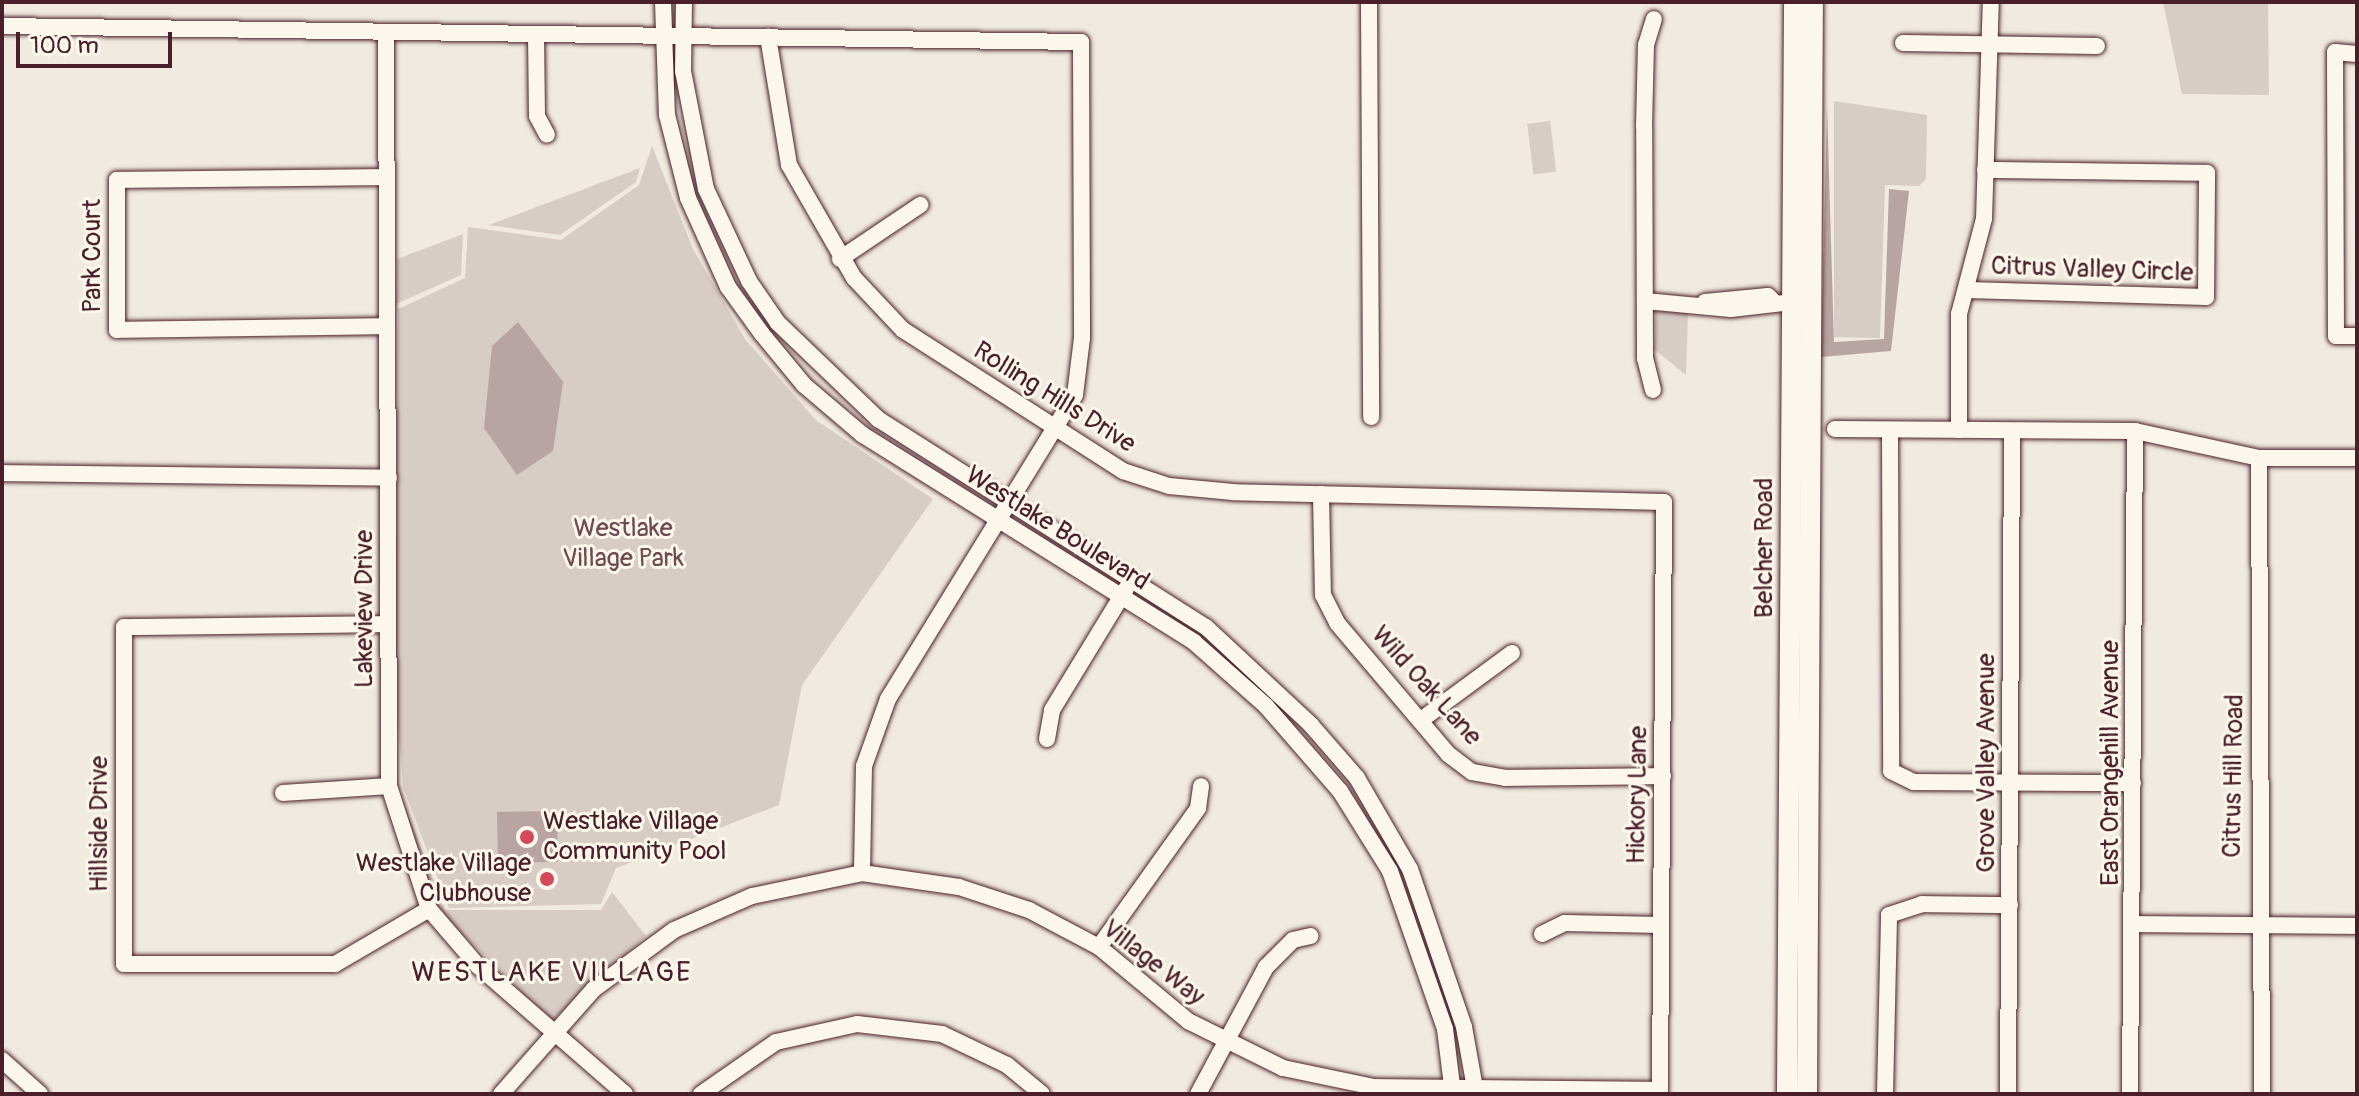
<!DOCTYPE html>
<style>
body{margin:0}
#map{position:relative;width:2359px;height:1096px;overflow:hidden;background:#f0eae0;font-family:Pangolin,sans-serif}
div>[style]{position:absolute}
.green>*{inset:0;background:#d8ccc6;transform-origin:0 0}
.water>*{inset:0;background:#b8a4a2;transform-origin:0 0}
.roads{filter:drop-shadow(0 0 2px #4a1f2b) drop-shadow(0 0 2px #4a1f2b)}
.minor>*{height:16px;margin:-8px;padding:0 8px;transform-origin:8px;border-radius:8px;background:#fbf7ec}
.major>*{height:20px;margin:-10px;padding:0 10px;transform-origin:10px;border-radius:10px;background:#fbf7ec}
.dots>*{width:22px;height:22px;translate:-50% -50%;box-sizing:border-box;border:4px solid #fbf7ec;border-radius:50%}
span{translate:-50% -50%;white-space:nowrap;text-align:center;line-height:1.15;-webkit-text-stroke:6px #fbf7ec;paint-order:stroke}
.street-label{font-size:26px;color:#4a1f2b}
.park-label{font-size:26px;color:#6e4a52}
.poi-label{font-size:26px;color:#4a1f2b}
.left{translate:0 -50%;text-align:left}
.right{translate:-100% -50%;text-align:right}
.neighbourhood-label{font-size:28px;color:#4a1f2b;letter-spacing:2px}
.frame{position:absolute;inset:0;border:4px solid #4a1f2b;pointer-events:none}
.scale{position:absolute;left:16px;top:32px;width:156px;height:36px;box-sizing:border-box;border:4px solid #4a1f2b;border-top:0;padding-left:10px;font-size:24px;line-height:28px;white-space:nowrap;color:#4a1f2b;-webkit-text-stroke:6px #fbf7ec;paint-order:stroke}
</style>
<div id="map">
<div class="green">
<div style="clip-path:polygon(2163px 2px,2268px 2px,2269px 95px,2182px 94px)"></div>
<div style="clip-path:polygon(1834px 101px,1927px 115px,1926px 179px,1919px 186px,1885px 185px,1880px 338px,1834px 337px)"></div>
<div style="left:1550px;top:121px;width:51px;height:23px;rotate:83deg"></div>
<div style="clip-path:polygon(652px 146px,693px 249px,745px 339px,816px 420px,933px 499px,802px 685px,779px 805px,616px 868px,601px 904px,449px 908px,403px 787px,395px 678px,398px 309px,465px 278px,468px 227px,561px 240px,639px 185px)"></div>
<div style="clip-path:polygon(640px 168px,636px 182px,560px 235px,489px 225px)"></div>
<div style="clip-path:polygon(463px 234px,461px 275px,396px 304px,397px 259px)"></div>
<div style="clip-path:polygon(1656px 311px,1688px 312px,1686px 375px,1655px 350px)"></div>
<div style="clip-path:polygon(394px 733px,398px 789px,445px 910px,601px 910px,612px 892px,646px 936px,551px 1021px,433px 905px,394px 785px)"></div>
</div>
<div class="water">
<div style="clip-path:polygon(1827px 107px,1834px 342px,1884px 339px,1889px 189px,1909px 191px,1891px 351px,1821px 357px)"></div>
<div style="clip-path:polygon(518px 322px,563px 382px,553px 451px,517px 475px,484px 428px,492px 346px)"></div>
<div style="left:557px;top:811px;width:51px;height:60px;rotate:89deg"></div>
</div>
<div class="roads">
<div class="minor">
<div style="left:663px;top:2px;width:113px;rotate:88deg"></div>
<div style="left:667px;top:115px;width:86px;rotate:75.8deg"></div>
<div style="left:688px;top:198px;width:98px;rotate:65.8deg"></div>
<div style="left:728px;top:287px;width:58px;rotate:54.1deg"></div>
<div style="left:762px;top:334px;width:66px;rotate:50.5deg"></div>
<div style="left:804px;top:385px;width:77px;rotate:40.3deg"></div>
<div style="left:863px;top:435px;width:390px;rotate:32deg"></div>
<div style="left:1194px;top:642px;width:96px;rotate:41.6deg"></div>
<div style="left:1266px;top:706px;width:113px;rotate:49deg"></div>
<div style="left:1340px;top:791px;width:94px;rotate:58deg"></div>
<div style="left:1390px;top:871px;width:167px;rotate:70.8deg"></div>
<div style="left:1445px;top:1029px;width:65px;rotate:83deg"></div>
<div style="left:684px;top:2px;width:69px;rotate:90.8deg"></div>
<div style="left:683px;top:71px;width:120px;rotate:79deg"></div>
<div style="left:706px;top:189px;width:102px;rotate:64.9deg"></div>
<div style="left:749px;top:281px;width:51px;rotate:55.4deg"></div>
<div style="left:778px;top:323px;width:139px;rotate:43.8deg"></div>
<div style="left:878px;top:419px;width:388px;rotate:32.4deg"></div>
<div style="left:1206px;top:627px;width:144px;rotate:43deg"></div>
<div style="left:1311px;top:725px;width:70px;rotate:49deg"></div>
<div style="left:1357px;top:778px;width:105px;rotate:59.8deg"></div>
<div style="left:1410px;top:869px;width:167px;rotate:71.1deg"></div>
<div style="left:1464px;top:1027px;width:68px;rotate:79.8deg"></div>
<div style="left:1369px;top:2px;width:415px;rotate:89.7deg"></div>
<div style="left:2px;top:26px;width:1079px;rotate:0.85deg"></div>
<div style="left:1081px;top:42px;width:296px;rotate:89.8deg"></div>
<div style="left:1082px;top:338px;width:57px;rotate:97deg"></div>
<div style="left:1075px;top:395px;width:357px;rotate:121.6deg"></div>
<div style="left:888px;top:699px;width:71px;rotate:109.7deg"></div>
<div style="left:864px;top:766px;width:107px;rotate:91.1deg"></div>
<div style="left:386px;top:33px;width:753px;rotate:89.77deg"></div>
<div style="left:389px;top:786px;width:129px;rotate:72deg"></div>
<div style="left:429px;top:909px;width:75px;rotate:49.3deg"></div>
<div style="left:478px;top:966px;width:195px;rotate:41deg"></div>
<div style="left:536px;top:35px;width:81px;rotate:89.3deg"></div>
<div style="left:537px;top:116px;width:21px;rotate:62deg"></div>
<div style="left:1903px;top:43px;width:194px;rotate:0.9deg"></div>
<div style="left:2357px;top:54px;width:22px;rotate:-175deg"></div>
<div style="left:2335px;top:52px;width:284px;rotate:89.8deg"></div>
<div style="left:2336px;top:336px;width:21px"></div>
<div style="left:385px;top:177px;width:268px;rotate:179.4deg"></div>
<div style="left:117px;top:180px;width:150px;rotate:90deg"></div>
<div style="left:117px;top:330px;width:270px;rotate:-0.8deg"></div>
<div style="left:840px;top:259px;width:97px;rotate:-34deg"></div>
<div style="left:1967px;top:290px;width:239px;rotate:1.7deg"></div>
<div style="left:2206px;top:297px;width:124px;rotate:-89.5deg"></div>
<div style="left:2207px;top:173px;width:222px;rotate:-179.2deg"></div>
<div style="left:1645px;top:301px;width:86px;rotate:5.3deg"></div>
<div style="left:1731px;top:309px;width:61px;rotate:-6.5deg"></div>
<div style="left:1705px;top:302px;width:63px;rotate:-5.4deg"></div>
<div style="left:1768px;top:296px;width:8px;rotate:45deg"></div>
<div style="left:1653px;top:390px;width:32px;rotate:-104deg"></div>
<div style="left:1645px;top:359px;width:233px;rotate:-90.2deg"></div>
<div style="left:1644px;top:126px;width:81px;rotate:-88.6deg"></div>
<div style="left:1646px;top:45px;width:27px;rotate:-73deg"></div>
<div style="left:1835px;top:429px;width:300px;rotate:0.4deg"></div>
<div style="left:2135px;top:431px;width:127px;rotate:12.3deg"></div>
<div style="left:2259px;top:458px;width:98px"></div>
<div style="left:1890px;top:430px;width:341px;rotate:89.8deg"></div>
<div style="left:1891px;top:771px;width:25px;rotate:26deg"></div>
<div style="left:1914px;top:782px;width:219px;rotate:0.3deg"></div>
<div style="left:1959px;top:430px;width:116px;rotate:-90deg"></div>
<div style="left:1959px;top:314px;width:98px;rotate:-75.3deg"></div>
<div style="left:1984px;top:219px;width:217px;rotate:-88.2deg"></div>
<div style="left:2259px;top:458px;width:636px;rotate:89.73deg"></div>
<div style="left:2px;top:473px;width:387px;rotate:0.7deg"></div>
<div style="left:1321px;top:494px;width:101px;rotate:88.9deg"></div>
<div style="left:1323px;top:595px;width:31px;rotate:63deg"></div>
<div style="left:1337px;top:623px;width:172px;rotate:49.7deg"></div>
<div style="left:1448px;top:754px;width:30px;rotate:37deg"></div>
<div style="left:1472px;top:772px;width:34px;rotate:10deg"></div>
<div style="left:1505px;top:778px;width:158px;rotate:-0.7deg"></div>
<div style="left:388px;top:624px;width:264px;rotate:179.3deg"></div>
<div style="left:124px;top:627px;width:337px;rotate:90deg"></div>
<div style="left:124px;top:964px;width:211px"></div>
<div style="left:335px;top:964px;width:109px;rotate:-30.3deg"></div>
<div style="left:1421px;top:720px;width:113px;rotate:-36.4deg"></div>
<div style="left:1047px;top:739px;width:29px;rotate:-80deg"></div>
<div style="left:1052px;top:710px;width:142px;rotate:-58.6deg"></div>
<div style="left:283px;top:793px;width:106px;rotate:-3.8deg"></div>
<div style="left:2134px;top:924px;width:223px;rotate:0.5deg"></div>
<div style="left:1542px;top:934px;width:25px;rotate:-26deg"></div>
<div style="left:1565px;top:923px;width:96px;rotate:1.2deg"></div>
<div style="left:1099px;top:947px;width:171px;rotate:-54.5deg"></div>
<div style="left:1198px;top:808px;width:22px;rotate:-82deg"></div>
<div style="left:2px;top:1060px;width:51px;rotate:41.8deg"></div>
<div style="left:501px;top:1094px;width:140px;rotate:-48.5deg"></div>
<div style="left:594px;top:989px;width:99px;rotate:-36.4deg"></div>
<div style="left:674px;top:930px;width:85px;rotate:-23.6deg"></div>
<div style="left:752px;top:896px;width:112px;rotate:-11.8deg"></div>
<div style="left:862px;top:873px;width:98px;rotate:8.2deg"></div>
<div style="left:959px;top:887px;width:74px;rotate:18.2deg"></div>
<div style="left:1029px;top:910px;width:79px;rotate:27.9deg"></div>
<div style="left:1099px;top:947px;width:116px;rotate:39.7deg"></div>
<div style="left:1188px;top:1021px;width:106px;rotate:26.3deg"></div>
<div style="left:1283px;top:1068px;width:93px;rotate:11.8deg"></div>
<div style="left:1374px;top:1087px;width:286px;rotate:0.6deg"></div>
<div style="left:1660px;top:1090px;width:588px;rotate:-89.61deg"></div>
<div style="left:1664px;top:502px;width:431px;rotate:-178.7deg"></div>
<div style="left:1233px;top:492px;width:64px;rotate:-174.6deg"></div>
<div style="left:1169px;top:486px;width:48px;rotate:-161.9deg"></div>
<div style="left:1123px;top:471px;width:261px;rotate:-147.3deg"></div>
<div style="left:903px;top:330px;width:71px;rotate:-133.3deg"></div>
<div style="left:854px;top:278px;width:130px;rotate:-119.9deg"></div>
<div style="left:789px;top:165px;width:130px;rotate:-99.3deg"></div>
<div style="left:701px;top:1094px;width:91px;rotate:-34.7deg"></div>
<div style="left:776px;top:1042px;width:83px;rotate:-12.5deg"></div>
<div style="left:857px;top:1024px;width:86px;rotate:6.7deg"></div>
<div style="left:942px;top:1034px;width:72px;rotate:25.5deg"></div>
<div style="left:1007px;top:1065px;width:45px;rotate:39.6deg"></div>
<div style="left:1198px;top:1094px;width:144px;rotate:-61.8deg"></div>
<div style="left:1266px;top:967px;width:38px;rotate:-45deg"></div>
<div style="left:1293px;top:940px;width:18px;rotate:-13deg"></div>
<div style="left:1885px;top:1094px;width:179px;rotate:-88.7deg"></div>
<div style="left:1889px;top:915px;width:35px;rotate:-18deg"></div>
<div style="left:1922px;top:904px;width:88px;rotate:0.7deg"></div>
<div style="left:2008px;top:1094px;width:662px;rotate:-89.65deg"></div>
<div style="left:2130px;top:1094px;width:663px;rotate:-89.57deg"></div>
</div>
<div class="major">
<div style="left:1787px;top:1094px;width:1092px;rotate:-89.63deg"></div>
<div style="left:1807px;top:1094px;width:1092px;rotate:-89.69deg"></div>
</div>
</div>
<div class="dots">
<div style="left:527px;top:837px;background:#d1495b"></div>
<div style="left:547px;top:879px;background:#d1495b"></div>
</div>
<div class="street-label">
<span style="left:93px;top:256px;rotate:-90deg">Park Court</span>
<span style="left:2092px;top:270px;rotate:2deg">Citrus Valley Circle</span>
<span style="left:1054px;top:398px;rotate:32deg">Rolling Hills Drive</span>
<span style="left:1057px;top:529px;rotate:32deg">Westlake Boulevard</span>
<span style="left:1765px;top:548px;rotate:-90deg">Belcher Road</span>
<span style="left:365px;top:609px;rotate:-90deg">Lakeview Drive</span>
<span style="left:1426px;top:686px;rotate:48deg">Wild Oak Lane</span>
<span style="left:1987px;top:763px;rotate:-90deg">Grove Valley Avenue</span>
<span style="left:2111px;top:763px;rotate:-90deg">East Orangehill Avenue</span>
<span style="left:2234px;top:776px;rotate:-89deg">Citrus Hill Road</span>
<span style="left:1638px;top:795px;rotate:-89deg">Hickory Lane</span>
<span style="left:100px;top:824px;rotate:-90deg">Hillside Drive</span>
<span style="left:1153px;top:963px;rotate:38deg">Village Way</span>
</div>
<div class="park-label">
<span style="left:623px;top:544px">Westlake<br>Village Park</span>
</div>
<div class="poi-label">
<span class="left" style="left:543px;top:837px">Westlake Village<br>Community Pool</span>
<span class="right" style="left:531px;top:879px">Westlake Village<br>Clubhouse</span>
</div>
<div class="neighbourhood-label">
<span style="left:552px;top:973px">WESTLAKE VILLAGE</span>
</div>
<div class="frame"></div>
<div class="scale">100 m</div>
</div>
